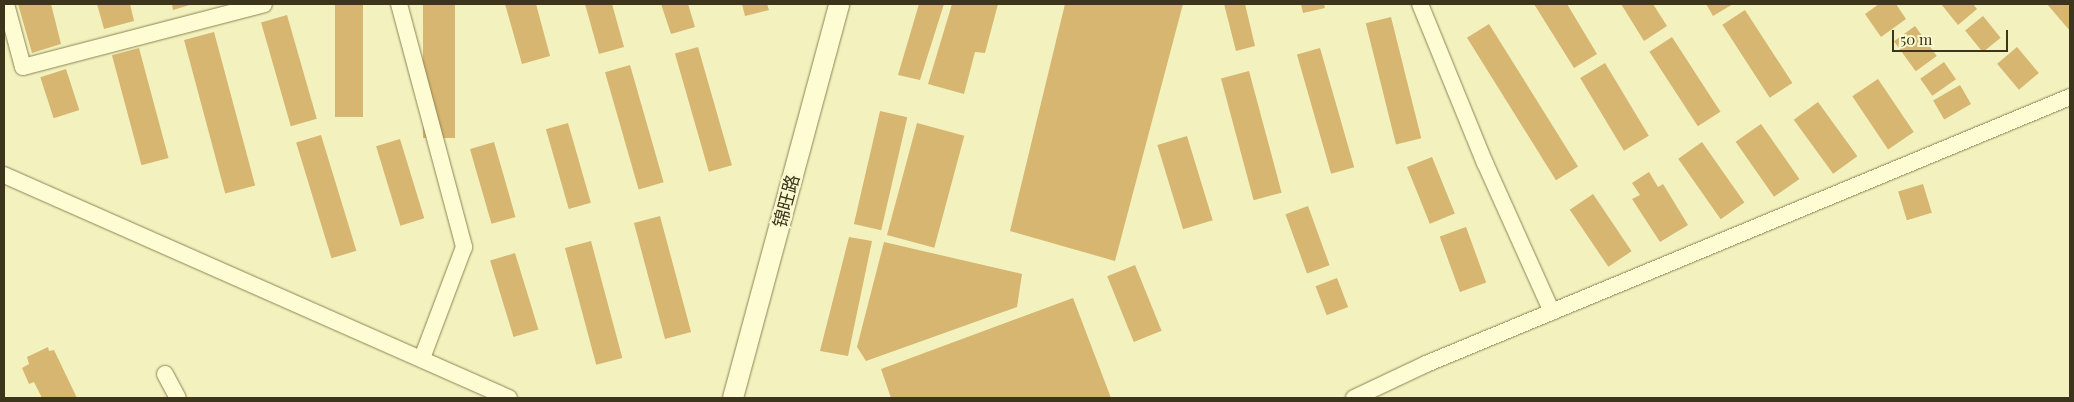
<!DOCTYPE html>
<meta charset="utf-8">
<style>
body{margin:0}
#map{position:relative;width:2074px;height:402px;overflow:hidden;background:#f3f2bf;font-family:"Playfair Display","Noto Sans SC",serif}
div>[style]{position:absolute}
.building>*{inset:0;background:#d6b670;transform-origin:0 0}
.roads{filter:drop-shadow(0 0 1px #8e8355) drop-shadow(0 0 1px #8e8355)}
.minor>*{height:16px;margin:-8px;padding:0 8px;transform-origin:8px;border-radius:8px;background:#fdfcd3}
.tertiary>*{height:20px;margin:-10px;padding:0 10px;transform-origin:10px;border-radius:10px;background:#fdfcd3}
span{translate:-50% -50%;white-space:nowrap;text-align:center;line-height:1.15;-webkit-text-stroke:4.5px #f9f9cf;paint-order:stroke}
.street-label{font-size:18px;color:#3c341b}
.frame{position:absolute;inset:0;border:5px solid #3c341b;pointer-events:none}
.scale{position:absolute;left:1892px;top:30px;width:116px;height:22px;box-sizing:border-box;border:2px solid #3c341b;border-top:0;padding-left:6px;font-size:15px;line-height:18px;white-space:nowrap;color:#3c341b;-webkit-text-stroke:4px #f9f9cf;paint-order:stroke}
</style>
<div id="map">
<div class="building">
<div style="clip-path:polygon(18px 4px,51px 4px,61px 44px,32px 53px)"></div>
<div style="clip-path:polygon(97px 4px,130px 4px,134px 21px,104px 29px)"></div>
<div style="clip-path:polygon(172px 4px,193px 4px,173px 10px)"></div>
<div style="left:335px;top:4px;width:28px;height:113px"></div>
<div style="left:423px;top:4px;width:32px;height:134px"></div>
<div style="clip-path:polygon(505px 4px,536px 4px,550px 56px,522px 64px)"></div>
<div style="clip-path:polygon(585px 4px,612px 4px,624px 47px,599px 54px)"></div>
<div style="clip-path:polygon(661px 4px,688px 4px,695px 27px,671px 34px)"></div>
<div style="clip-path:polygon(742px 4px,767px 4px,769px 10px,745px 16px)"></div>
<div style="clip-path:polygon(919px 4px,944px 4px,920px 80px,898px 75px)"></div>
<div style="clip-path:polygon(952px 4px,998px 4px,985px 53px,975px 52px,964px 94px,928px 84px)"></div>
<div style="clip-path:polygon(1065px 4px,1183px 4px,1115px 261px,1010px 231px)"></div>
<div style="clip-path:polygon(1224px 4px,1245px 4px,1255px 46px,1236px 51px)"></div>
<div style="clip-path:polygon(1301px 4px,1324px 4px,1325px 8px,1303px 13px)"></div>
<div style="clip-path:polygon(1534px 4px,1567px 4px,1597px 54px,1574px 68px)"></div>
<div style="clip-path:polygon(1621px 4px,1653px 4px,1667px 26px,1644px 41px)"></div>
<div style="clip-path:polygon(1706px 4px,1733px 4px,1713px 16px)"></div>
<div style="clip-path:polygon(1879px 4px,1896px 4px,1906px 19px,1881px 37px,1865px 14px)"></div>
<div style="clip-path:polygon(1941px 4px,1973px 4px,1977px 9px,1958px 25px)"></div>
<div style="clip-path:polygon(2047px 4px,2070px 4px,2070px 31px)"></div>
<div style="left:1745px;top:10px;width:87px;height:27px;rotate:57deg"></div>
<div style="left:287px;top:15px;width:108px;height:27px;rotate:74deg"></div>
<div style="left:1983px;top:16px;width:28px;height:23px;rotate:51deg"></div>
<div style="left:1391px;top:17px;width:125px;height:26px;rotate:76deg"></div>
<div style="left:1489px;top:24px;width:168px;height:26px;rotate:58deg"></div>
<div style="left:1915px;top:26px;width:37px;height:26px;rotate:54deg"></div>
<div style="left:214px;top:32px;width:159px;height:31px;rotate:75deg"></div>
<div style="left:1672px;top:37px;width:89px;height:27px;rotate:57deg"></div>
<div style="left:698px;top:47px;width:123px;height:24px;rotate:74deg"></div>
<div style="left:2017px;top:47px;width:34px;height:26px;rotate:50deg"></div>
<div style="left:139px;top:48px;width:114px;height:28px;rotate:75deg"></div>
<div style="left:1320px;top:48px;width:124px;height:24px;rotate:74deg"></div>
<div style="left:1944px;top:62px;width:21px;height:29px;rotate:55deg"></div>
<div style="left:1605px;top:63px;width:85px;height:29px;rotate:59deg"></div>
<div style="left:630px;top:65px;width:122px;height:26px;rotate:74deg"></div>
<div style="left:66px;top:69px;width:43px;height:27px;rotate:72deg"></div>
<div style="left:1249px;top:71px;width:126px;height:29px;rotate:75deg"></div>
<div style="left:1878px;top:79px;width:64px;height:31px;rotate:56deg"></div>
<div style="left:1960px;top:85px;width:22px;height:31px;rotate:60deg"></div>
<div style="left:1818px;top:102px;width:67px;height:30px;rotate:54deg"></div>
<div style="left:880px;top:111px;width:28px;height:116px;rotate:13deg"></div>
<div style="left:568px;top:123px;width:83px;height:23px;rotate:74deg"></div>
<div style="left:917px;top:123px;width:49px;height:116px;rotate:15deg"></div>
<div style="left:1761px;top:124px;width:67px;height:31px;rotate:55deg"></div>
<div style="left:321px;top:135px;width:121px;height:26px;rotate:73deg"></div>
<div style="left:1187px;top:136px;width:88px;height:31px;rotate:73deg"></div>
<div style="left:400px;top:139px;width:83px;height:25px;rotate:73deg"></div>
<div style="left:494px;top:142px;width:78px;height:25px;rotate:74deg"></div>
<div style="left:1702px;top:142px;width:74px;height:29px;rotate:55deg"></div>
<div style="left:1432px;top:157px;width:61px;height:27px;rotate:68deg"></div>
<div style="clip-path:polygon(1649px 172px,1658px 187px,1663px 184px,1688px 225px,1660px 242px,1632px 199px,1640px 195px,1632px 183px)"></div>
<div style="left:1923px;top:184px;width:30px;height:26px;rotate:73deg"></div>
<div style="left:1593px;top:194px;width:69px;height:28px;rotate:56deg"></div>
<div style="left:1308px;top:206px;width:63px;height:24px;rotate:70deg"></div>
<div style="left:660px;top:216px;width:120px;height:27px;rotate:75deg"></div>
<div style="left:1466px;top:227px;width:59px;height:28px;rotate:70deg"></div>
<div style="clip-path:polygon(849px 237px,872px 241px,848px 356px,820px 351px)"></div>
<div style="left:591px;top:241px;width:121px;height:27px;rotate:75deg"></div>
<div style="clip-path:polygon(884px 242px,1022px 274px,1017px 307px,866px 361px,857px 347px)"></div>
<div style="left:515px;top:253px;width:80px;height:26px;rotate:73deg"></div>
<div style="left:1135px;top:265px;width:71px;height:30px;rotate:68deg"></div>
<div style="left:1337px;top:278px;width:31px;height:23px;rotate:69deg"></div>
<div style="clip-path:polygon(1073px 298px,1111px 398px,891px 398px,881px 369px)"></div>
<div style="clip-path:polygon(48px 347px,49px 351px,54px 350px,77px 398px,42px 398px,34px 382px,29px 384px,22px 368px,29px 364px,27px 357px)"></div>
</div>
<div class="roads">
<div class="minor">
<div style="left:6px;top:4px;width:65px;rotate:74.9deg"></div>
<div style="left:23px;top:67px;width:249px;rotate:-14.6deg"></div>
<div style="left:399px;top:4px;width:252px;rotate:75deg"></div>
<div style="left:464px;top:247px;width:119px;rotate:110.7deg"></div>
<div style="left:1420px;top:4px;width:172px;rotate:67.8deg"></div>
<div style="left:1485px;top:163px;width:163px;rotate:65.8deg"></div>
<div style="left:4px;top:175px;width:552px;rotate:23.83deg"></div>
<div style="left:165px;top:374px;width:27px;rotate:62deg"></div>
<div style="left:1354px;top:398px;width:80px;rotate:-25.3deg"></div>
<div style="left:1426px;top:364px;width:697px;rotate:-22.52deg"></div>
</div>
<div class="tertiary">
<div style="left:733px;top:398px;width:408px;rotate:-74.9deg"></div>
</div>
</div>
<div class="street-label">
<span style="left:786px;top:201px;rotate:-75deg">锦旺路</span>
</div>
<div class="frame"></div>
<div class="scale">50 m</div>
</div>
